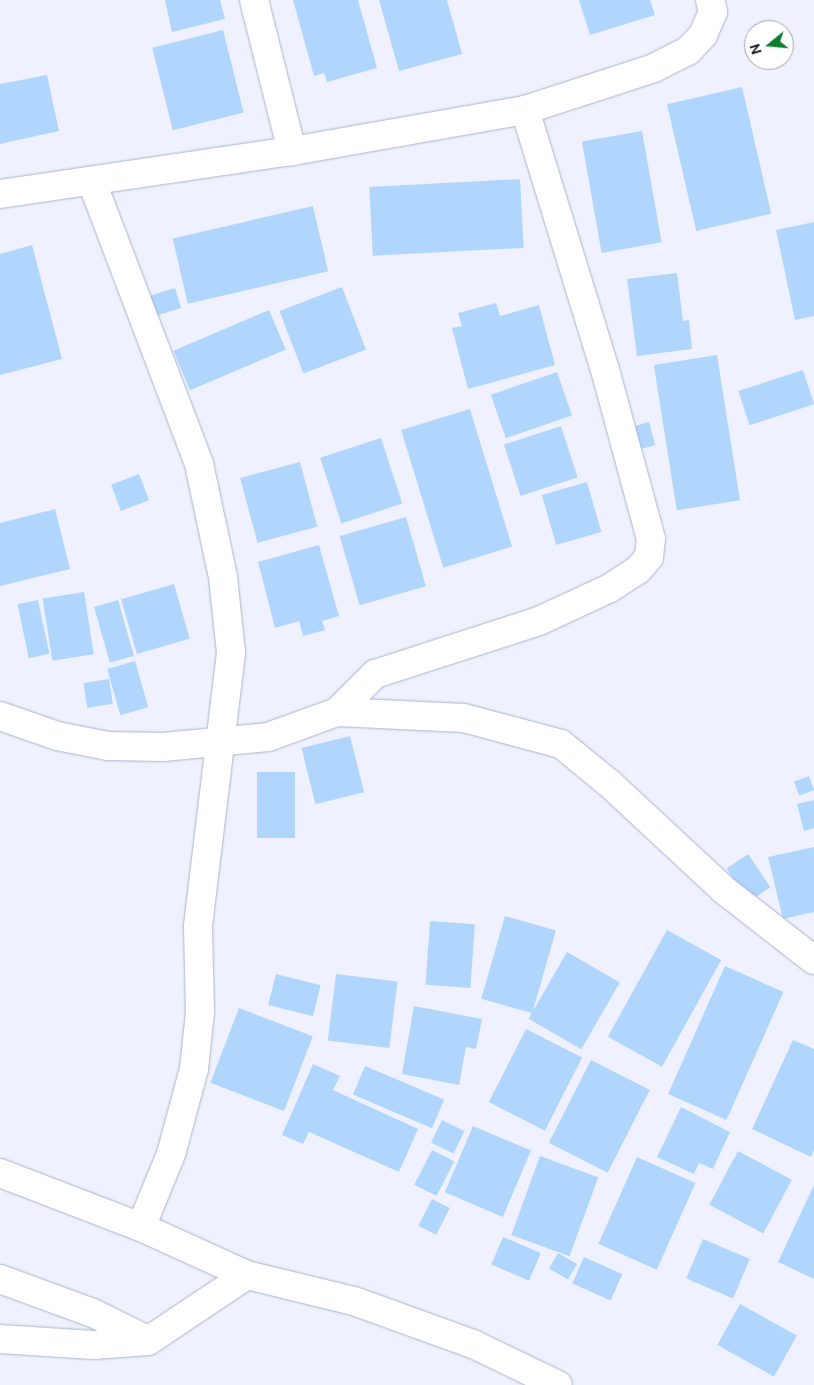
<!DOCTYPE html>
<style>
body{margin:0}
#map{position:relative;width:814px;height:1385px;overflow:hidden;background:#eff2fe;font-family:Ubuntu,sans-serif}
div>[style]{position:absolute}
.building>*{inset:0;background:#b0d6fe;transform-origin:0 0}
.roads{filter:drop-shadow(0 0 1px #acb2cf) drop-shadow(0 0 1px #acb2cf)}
.minor>*{height:28px;margin:-14px;padding:0 14px;transform-origin:14px;border-radius:14px;background:#fff}
span{translate:-50% -50%;white-space:nowrap;text-align:center;line-height:1.15;-webkit-text-stroke:5px #fff;paint-order:stroke}
.north{position:absolute;left:744px;top:20px;width:50px;height:50px;box-sizing:border-box;background:#fff;border:1px solid #a2a3a7;border-radius:50%;rotate:253deg;font-size:14px;font-weight:700;line-height:20px;text-align:center;color:#171a24}
.north::after{content:'';display:block;margin:auto;width:18px;height:22px;background:#0e7d32;clip-path:polygon(50% 0,100% 100%,50% 72%,0 100%)}
</style>
<div id="map">
<div class="building">
<div style="clip-path:polygon(165px 0,220px 0,225px 19px,172px 32px)"></div>
<div style="clip-path:polygon(293px 0,358px 0,377px 68px,327px 82px,324px 73px,314px 76px)"></div>
<div style="clip-path:polygon(379px 0,447px 0,462px 54px,399px 71px)"></div>
<div style="clip-path:polygon(579px 0,650px 0,655px 15px,590px 35px)"></div>
<div style="left:223px;top:30px;width:85px;height:73px;rotate:76deg"></div>
<div style="clip-path:polygon(47px 75px,59px 131px,0 144px,0 84px)"></div>
<div style="left:742px;top:87px;width:130px;height:77px;rotate:77deg"></div>
<div style="left:642px;top:131px;width:113px;height:61px;rotate:80deg"></div>
<div style="left:520px;top:179px;width:69px;height:151px;rotate:87deg"></div>
<div style="left:313px;top:206px;width:67px;height:144px;rotate:77deg"></div>
<div style="clip-path:polygon(814px 222px,814px 316px,795px 320px,776px 230px)"></div>
<div style="clip-path:polygon(32px 245px,62px 359px,0 375px,0 254px)"></div>
<div style="clip-path:polygon(677px 273px,683px 321px,689px 320px,692px 349px,637px 356px,627px 279px)"></div>
<div style="left:342px;top:287px;width:67px;height:67px;rotate:69deg"></div>
<div style="left:175px;top:288px;width:21px;height:26px;rotate:73deg"></div>
<div style="clip-path:polygon(496px 303px,500px 316px,539px 305px,555px 365px,468px 389px,452px 328px,462px 326px,458px 313px)"></div>
<div style="left:269px;top:310px;width:43px;height:104px;rotate:67deg"></div>
<div style="left:717px;top:355px;width:147px;height:64px;rotate:81deg"></div>
<div style="left:803px;top:370px;width:36px;height:68px;rotate:72deg"></div>
<div style="left:557px;top:372px;width:46px;height:70px;rotate:71deg"></div>
<div style="left:470px;top:409px;width:144px;height:72px;rotate:73deg"></div>
<div style="left:649px;top:422px;width:24px;height:19px;rotate:75deg"></div>
<div style="left:561px;top:426px;width:54px;height:60px;rotate:72deg"></div>
<div style="left:381px;top:438px;width:69px;height:64px;rotate:72deg"></div>
<div style="left:300px;top:462px;width:67px;height:62px;rotate:75deg"></div>
<div style="left:139px;top:474px;width:28px;height:30px;rotate:69deg"></div>
<div style="left:587px;top:482px;width:52px;height:47px;rotate:74deg"></div>
<div style="clip-path:polygon(55px 509px,70px 569px,0 586px,0 523px)"></div>
<div style="left:406px;top:517px;width:72px;height:69px;rotate:74deg"></div>
<div style="clip-path:polygon(319px 545px,339px 616px,322px 621px,325px 630px,303px 636px,299px 621px,275px 628px,258px 562px)"></div>
<div style="left:174px;top:584px;width:57px;height:55px;rotate:74deg"></div>
<div style="left:84px;top:592px;width:63px;height:42px;rotate:81deg"></div>
<div style="left:38px;top:600px;width:55px;height:21px;rotate:78deg"></div>
<div style="left:118px;top:600px;width:58px;height:25px;rotate:74deg"></div>
<div style="left:135px;top:661px;width:48px;height:29px;rotate:74deg"></div>
<div style="left:109px;top:679px;width:25px;height:26px;rotate:81deg"></div>
<div style="left:350px;top:736px;width:58px;height:50px;rotate:76deg"></div>
<div style="left:257px;top:772px;width:38px;height:66px"></div>
<div style="left:809px;top:776px;width:15px;height:16px;rotate:70deg"></div>
<div style="clip-path:polygon(814px 800px,814px 828px,804px 831px,797px 804px)"></div>
<div style="clip-path:polygon(814px 847px,814px 912px,783px 919px,768px 857px)"></div>
<div style="left:748px;top:854px;width:40px;height:26px;rotate:56deg"></div>
<div style="left:505px;top:916px;width:53px;height:86px;rotate:16deg"></div>
<div style="left:430px;top:921px;width:45px;height:64px;rotate:4deg"></div>
<div style="left:667px;top:930px;width:62px;height:122px;rotate:29deg"></div>
<div style="left:567px;top:952px;width:61px;height:77px;rotate:30deg"></div>
<div style="left:725px;top:966px;width:64px;height:140px;rotate:24deg"></div>
<div style="left:276px;top:974px;width:46px;height:32px;rotate:14deg"></div>
<div style="left:336px;top:974px;width:62px;height:67px;rotate:7deg"></div>
<div style="clip-path:polygon(414px 1006px,482px 1019px,476px 1049px,466px 1047px,459px 1085px,402px 1074px)"></div>
<div style="left:239px;top:1008px;width:79px;height:80px;rotate:21deg"></div>
<div style="left:526px;top:1029px;width:63px;height:82px;rotate:27deg"></div>
<div style="clip-path:polygon(793px 1040px,814px 1049px,814px 1150px,811px 1157px,752px 1129px)"></div>
<div style="left:591px;top:1060px;width:66px;height:93px;rotate:27deg"></div>
<div style="clip-path:polygon(313px 1064px,340px 1076px,333px 1090px,418px 1129px,399px 1172px,309px 1132px,303px 1144px,282px 1135px)"></div>
<div style="left:365px;top:1066px;width:86px;height:31px;rotate:23deg"></div>
<div style="clip-path:polygon(681px 1107px,730px 1132px,713px 1169px,699px 1163px,694px 1174px,657px 1157px)"></div>
<div style="left:442px;top:1120px;width:25px;height:25px;rotate:26deg"></div>
<div style="left:473px;top:1126px;width:63px;height:72px;rotate:23deg"></div>
<div style="left:432px;top:1150px;width:25px;height:39px;rotate:27deg"></div>
<div style="left:738px;top:1151px;width:61px;height:61px;rotate:28deg"></div>
<div style="left:540px;top:1156px;width:62px;height:84px;rotate:20deg"></div>
<div style="left:637px;top:1157px;width:64px;height:95px;rotate:24deg"></div>
<div style="clip-path:polygon(814px 1185px,814px 1279px,778px 1262px)"></div>
<div style="left:432px;top:1199px;width:20px;height:30px;rotate:27deg"></div>
<div style="left:503px;top:1237px;width:41px;height:30px;rotate:23deg"></div>
<div style="left:703px;top:1239px;width:51px;height:43px;rotate:23deg"></div>
<div style="left:558px;top:1253px;width:22px;height:18px;rotate:30deg"></div>
<div style="left:584px;top:1257px;width:42px;height:29px;rotate:24deg"></div>
<div style="left:740px;top:1304px;width:65px;height:47px;rotate:29deg"></div>
</div>
<div class="roads">
<div class="minor">
<div style="left:254px;top:0;width:156px;rotate:75.9deg"></div>
<div style="left:92px;top:182px;width:302px;rotate:69.2deg"></div>
<div style="left:199px;top:464px;width:116px;rotate:78deg"></div>
<div style="left:223px;top:577px;width:76px;rotate:84deg"></div>
<div style="left:231px;top:653px;width:276px;rotate:96.9deg"></div>
<div style="left:198px;top:927px;width:85px;rotate:88.7deg"></div>
<div style="left:200px;top:1012px;width:57px;rotate:96deg"></div>
<div style="left:194px;top:1069px;width:88px;rotate:105.1deg"></div>
<div style="left:171px;top:1154px;width:79px;rotate:112.3deg"></div>
<div style="left:0;top:194px;width:295px;rotate:-8.4deg"></div>
<div style="left:292px;top:151px;width:237px;rotate:-10deg"></div>
<div style="left:525px;top:110px;width:136px;rotate:-18deg"></div>
<div style="left:654px;top:68px;width:38px;rotate:-27deg"></div>
<div style="left:688px;top:51px;width:22px;rotate:-47deg"></div>
<div style="left:703px;top:35px;width:25px;rotate:-67deg"></div>
<div style="left:713px;top:12px;width:12px;rotate:-104deg"></div>
<div style="left:337px;top:712px;width:127px;rotate:2.7deg"></div>
<div style="left:464px;top:718px;width:100px;rotate:15deg"></div>
<div style="left:561px;top:744px;width:63px;rotate:39.2deg"></div>
<div style="left:610px;top:784px;width:156px;rotate:42.9deg"></div>
<div style="left:724px;top:890px;width:114px;rotate:37.9deg"></div>
<div style="left:0;top:716px;width:60px;rotate:19.3deg"></div>
<div style="left:57px;top:736px;width:52px;rotate:11.1deg"></div>
<div style="left:108px;top:746px;width:55px;rotate:1deg"></div>
<div style="left:163px;top:747px;width:105px;rotate:-5.4deg"></div>
<div style="left:268px;top:737px;width:73px;rotate:-19.9deg"></div>
<div style="left:337px;top:712px;width:54px;rotate:-45deg"></div>
<div style="left:375px;top:674px;width:172px;rotate:-17.9deg"></div>
<div style="left:539px;top:621px;width:78px;rotate:-24.9deg"></div>
<div style="left:610px;top:588px;width:33px;rotate:-33deg"></div>
<div style="left:638px;top:570px;width:17px;rotate:-50deg"></div>
<div style="left:649px;top:557px;width:18px;rotate:-84deg"></div>
<div style="left:651px;top:539px;width:175px;rotate:-105.2deg"></div>
<div style="left:605px;top:370px;width:272px;rotate:-107.1deg"></div>
<div style="left:0;top:1173px;width:151px;rotate:21deg"></div>
<div style="left:141px;top:1227px;width:116px;rotate:24.4deg"></div>
<div style="left:247px;top:1275px;width:110px;rotate:13.7deg"></div>
<div style="left:354px;top:1301px;width:127px;rotate:19.9deg"></div>
<div style="left:473px;top:1344px;width:94px;rotate:25.8deg"></div>
<div style="left:0;top:1279px;width:99px;rotate:20.1deg"></div>
<div style="left:93px;top:1313px;width:60px;rotate:26.6deg"></div>
<div style="left:0;top:1339px;width:94px;rotate:3.7deg"></div>
<div style="left:94px;top:1345px;width:54px;rotate:-4.2deg"></div>
<div style="left:148px;top:1341px;width:119px;rotate:-33.7deg"></div>
</div>
</div>
<div class="north">N</div>
</div>
